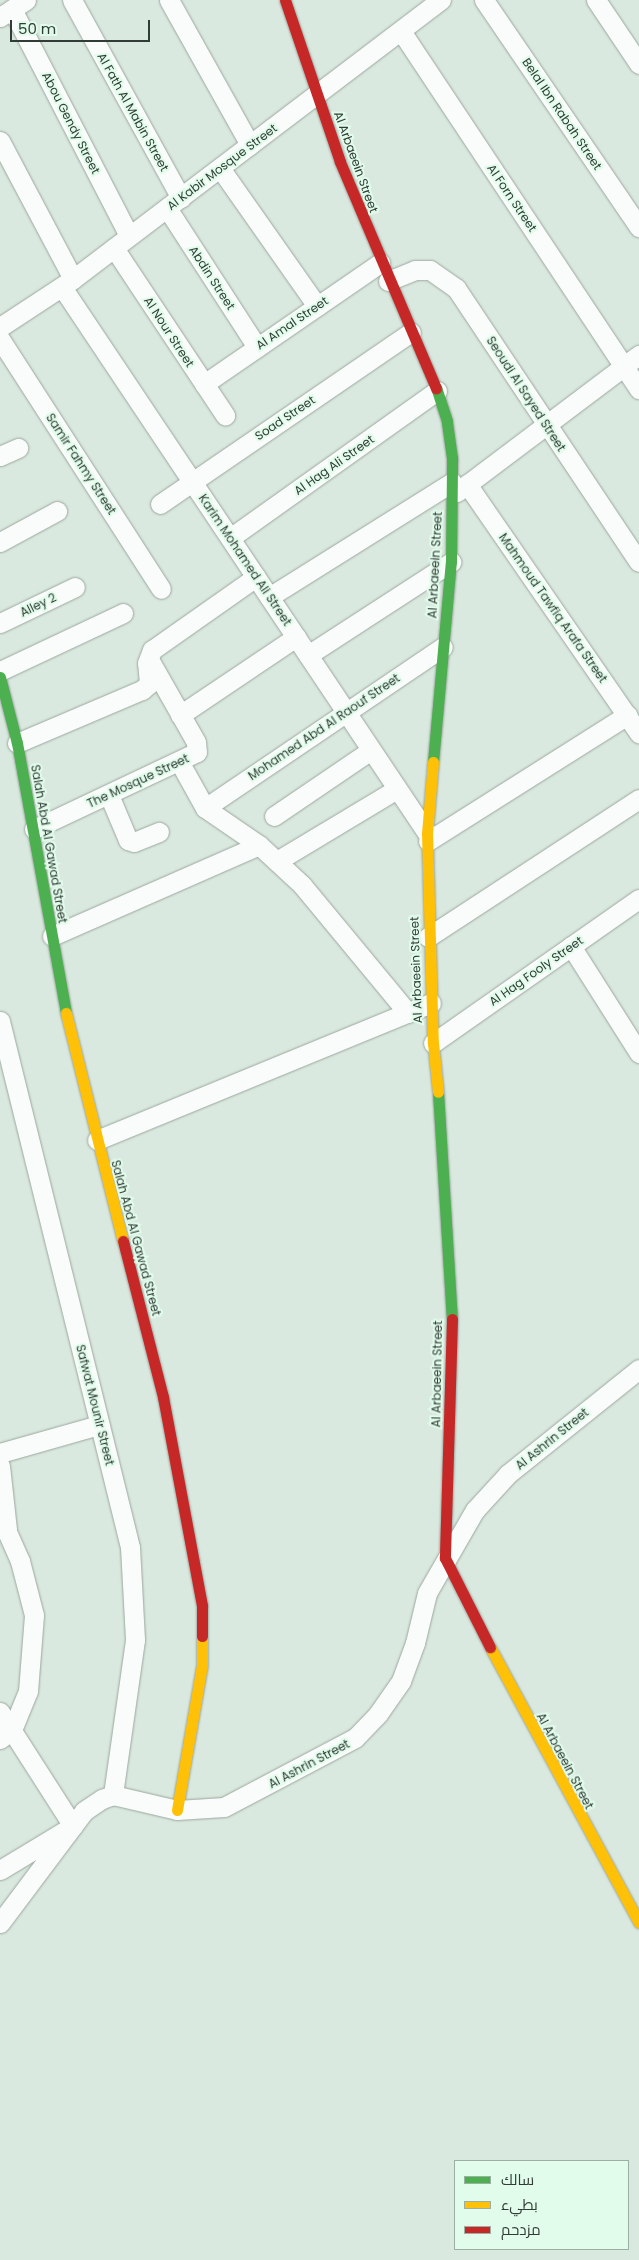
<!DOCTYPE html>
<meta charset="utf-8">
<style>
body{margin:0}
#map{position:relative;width:639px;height:2260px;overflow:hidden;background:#dae9df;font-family:Poppins,Cairo,sans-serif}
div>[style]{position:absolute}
.roads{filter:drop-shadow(0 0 1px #9ba79f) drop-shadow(0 0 1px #9ba79f)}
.street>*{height:19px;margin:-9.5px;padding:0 9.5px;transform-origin:9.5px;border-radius:9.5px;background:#f9fcfa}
.fast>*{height:11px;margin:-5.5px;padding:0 5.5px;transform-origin:5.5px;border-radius:5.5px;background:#4caf50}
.slow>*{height:11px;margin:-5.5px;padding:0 5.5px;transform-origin:5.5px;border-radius:5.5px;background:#ffc107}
.jam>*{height:11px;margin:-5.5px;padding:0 5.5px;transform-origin:5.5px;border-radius:5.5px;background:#c62828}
span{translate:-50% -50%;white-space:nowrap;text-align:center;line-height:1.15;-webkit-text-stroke:4px #e1fceb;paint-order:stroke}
.street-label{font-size:12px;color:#323c36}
.legend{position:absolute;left:454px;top:2160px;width:175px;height:90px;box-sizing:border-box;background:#e1fceb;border:1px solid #9bafa3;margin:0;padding:6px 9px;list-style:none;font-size:15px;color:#323c36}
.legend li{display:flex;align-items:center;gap:10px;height:25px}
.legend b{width:25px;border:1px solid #9bafa3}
.scale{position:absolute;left:10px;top:20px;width:140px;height:22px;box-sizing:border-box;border:2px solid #323c36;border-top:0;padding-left:6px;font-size:15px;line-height:18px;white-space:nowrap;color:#323c36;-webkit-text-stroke:4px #e1fceb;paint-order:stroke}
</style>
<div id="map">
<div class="roads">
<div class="street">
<div style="left:72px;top:0;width:226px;rotate:61.2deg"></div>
<div style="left:169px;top:0;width:166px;rotate:60.8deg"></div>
<div style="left:484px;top:0;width:275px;rotate:55.7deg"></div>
<div style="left:596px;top:0;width:77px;rotate:56.1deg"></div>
<div style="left:12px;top:9px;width:255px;rotate:62.7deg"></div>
<div style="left:0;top:17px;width:31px;rotate:-33deg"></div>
<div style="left:401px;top:31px;width:430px;rotate:56.4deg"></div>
<div style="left:0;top:141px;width:156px;rotate:62.1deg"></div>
<div style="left:220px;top:168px;width:169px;rotate:54.9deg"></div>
<div style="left:167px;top:208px;width:166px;rotate:57.1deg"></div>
<div style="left:114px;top:248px;width:201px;rotate:56.4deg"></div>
<div style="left:388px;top:281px;width:29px;rotate:-22deg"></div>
<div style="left:415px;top:270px;width:15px"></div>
<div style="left:430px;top:270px;width:32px;rotate:35deg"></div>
<div style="left:456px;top:288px;width:329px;rotate:56.3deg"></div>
<div style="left:62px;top:287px;width:657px;rotate:56.24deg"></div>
<div style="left:0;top:327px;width:87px;rotate:-33.3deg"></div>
<div style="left:73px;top:279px;width:462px;rotate:-37.2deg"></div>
<div style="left:0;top:339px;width:297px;rotate:57.2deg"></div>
<div style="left:204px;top:384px;width:214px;rotate:-34.5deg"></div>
<div style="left:0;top:456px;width:20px;rotate:-24deg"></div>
<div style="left:467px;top:484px;width:303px;rotate:55.4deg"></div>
<div style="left:457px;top:492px;width:228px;rotate:-37deg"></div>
<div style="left:160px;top:504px;width:304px;rotate:-34.4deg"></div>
<div style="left:230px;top:538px;width:254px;rotate:-35.4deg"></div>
<div style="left:0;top:542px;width:65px;rotate:-28.5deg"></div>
<div style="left:269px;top:597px;width:216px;rotate:-32.1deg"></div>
<div style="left:0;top:623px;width:83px;rotate:-25.6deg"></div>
<div style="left:308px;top:655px;width:171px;rotate:-33deg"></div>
<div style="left:0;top:671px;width:136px;rotate:-25.2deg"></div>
<div style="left:180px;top:715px;width:140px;rotate:-33.9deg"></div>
<div style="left:17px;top:743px;width:136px;rotate:-23deg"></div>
<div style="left:142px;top:690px;width:9px;rotate:-41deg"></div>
<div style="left:149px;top:684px;width:21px;rotate:-95deg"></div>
<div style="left:147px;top:663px;width:14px;rotate:-69deg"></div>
<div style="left:152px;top:650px;width:127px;rotate:-35.1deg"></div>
<div style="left:180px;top:763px;width:51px;rotate:60.9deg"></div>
<div style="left:205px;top:808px;width:65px;rotate:34.4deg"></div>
<div style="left:259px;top:845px;width:59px;rotate:42.9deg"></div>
<div style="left:302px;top:885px;width:166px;rotate:50.4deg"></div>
<div style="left:109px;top:795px;width:49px;rotate:67.1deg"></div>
<div style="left:128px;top:840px;width:6px;rotate:18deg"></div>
<div style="left:134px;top:842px;width:27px;rotate:-22deg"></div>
<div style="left:205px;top:808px;width:287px;rotate:-34.1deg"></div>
<div style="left:274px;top:816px;width:117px;rotate:-34.2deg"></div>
<div style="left:34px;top:829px;width:180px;rotate:-25.3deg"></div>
<div style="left:197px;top:752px;width:10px;rotate:-96deg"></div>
<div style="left:196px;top:742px;width:93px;rotate:-119.6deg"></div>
<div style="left:428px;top:841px;width:236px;rotate:-32.3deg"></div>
<div style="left:277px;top:861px;width:140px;rotate:-31deg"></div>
<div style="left:52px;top:936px;width:226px;rotate:-23.7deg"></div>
<div style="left:428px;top:937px;width:252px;rotate:-33.2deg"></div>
<div style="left:571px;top:946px;width:127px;rotate:57.6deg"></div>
<div style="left:0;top:1021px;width:542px;rotate:76.12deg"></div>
<div style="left:130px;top:1547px;width:93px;rotate:86.9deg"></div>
<div style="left:135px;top:1640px;width:157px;rotate:98.1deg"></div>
<div style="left:433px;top:1043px;width:251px;rotate:-35deg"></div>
<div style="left:97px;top:1140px;width:361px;rotate:-22.3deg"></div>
<div style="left:0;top:1453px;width:103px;rotate:-15.8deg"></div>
<div style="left:0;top:1466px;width:63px;rotate:83.7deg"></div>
<div style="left:0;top:1516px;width:49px;rotate:66deg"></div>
<div style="left:20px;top:1561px;width:56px;rotate:75.5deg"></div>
<div style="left:34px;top:1615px;width:76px;rotate:94.5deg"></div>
<div style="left:28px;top:1691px;width:42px;rotate:112.3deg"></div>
<div style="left:12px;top:1730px;width:15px;rotate:143deg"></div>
<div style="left:0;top:1712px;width:135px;rotate:57.4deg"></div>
<div style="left:73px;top:1826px;width:85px;rotate:148.9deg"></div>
<div style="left:0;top:1923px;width:140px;rotate:-53.1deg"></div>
<div style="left:84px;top:1811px;width:22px;rotate:-34deg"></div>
<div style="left:102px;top:1799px;width:12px;rotate:-20deg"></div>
<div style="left:113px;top:1795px;width:66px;rotate:13.2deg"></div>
<div style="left:177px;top:1810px;width:47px;rotate:-3.7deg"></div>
<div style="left:224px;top:1807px;width:148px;rotate:-27.8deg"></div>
<div style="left:355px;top:1738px;width:33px;rotate:-46deg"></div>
<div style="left:378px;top:1714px;width:40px;rotate:-55.1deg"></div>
<div style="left:401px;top:1681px;width:40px;rotate:-69.8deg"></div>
<div style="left:415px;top:1643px;width:51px;rotate:-76.5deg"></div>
<div style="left:427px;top:1593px;width:96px;rotate:-60deg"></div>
<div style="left:475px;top:1510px;width:49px;rotate:-47.5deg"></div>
<div style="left:508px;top:1474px;width:168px;rotate:-38.7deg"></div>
</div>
<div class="fast">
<div style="left:0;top:677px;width:68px;rotate:75.6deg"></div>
<div style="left:17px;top:743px;width:274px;rotate:79.7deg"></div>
<div style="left:433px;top:762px;width:201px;rotate:-84.9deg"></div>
<div style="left:451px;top:562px;width:104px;rotate:-89.4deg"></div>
<div style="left:452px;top:458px;width:37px;rotate:-98deg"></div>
<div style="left:447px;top:421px;width:35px;rotate:-108deg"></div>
<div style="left:438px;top:1092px;width:227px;rotate:86.5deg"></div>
</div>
<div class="slow">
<div style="left:433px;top:762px;width:71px;rotate:94.8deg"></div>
<div style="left:427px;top:833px;width:210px;rotate:88.4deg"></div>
<div style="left:433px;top:1043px;width:49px;rotate:84.2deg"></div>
<div style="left:66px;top:1013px;width:235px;rotate:76deg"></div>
<div style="left:490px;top:1647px;width:313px;rotate:61.6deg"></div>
<div style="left:177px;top:1810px;width:147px;rotate:-80.2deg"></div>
<div style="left:202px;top:1665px;width:29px;rotate:-90deg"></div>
</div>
<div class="jam">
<div style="left:285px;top:0;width:171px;rotate:71.2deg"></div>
<div style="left:340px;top:162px;width:246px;rotate:67deg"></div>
<div style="left:123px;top:1241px;width:161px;rotate:75.6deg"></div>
<div style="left:163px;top:1397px;width:213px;rotate:79.4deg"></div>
<div style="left:202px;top:1606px;width:30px;rotate:90deg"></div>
<div style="left:452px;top:1319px;width:239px;rotate:91.7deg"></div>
<div style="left:445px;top:1558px;width:100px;rotate:63.2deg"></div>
</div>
</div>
<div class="street-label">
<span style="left:133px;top:112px;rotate:61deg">Al Fath Al Mabin Street</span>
<span style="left:562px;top:114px;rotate:56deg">Belal Ibn Rabah Street</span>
<span style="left:71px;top:123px;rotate:63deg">Abou Gendy Street</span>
<span style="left:356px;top:162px;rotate:70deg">Al Arbaeein Street</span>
<span style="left:222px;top:167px;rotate:-37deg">Al Kabir Mosque Street</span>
<span style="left:512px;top:198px;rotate:56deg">Al Forn Street</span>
<span style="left:212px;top:278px;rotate:57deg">Abdin Street</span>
<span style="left:292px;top:323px;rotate:-34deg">Al Amal Street</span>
<span style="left:169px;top:332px;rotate:57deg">Al Nour Street</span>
<span style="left:526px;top:394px;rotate:57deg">Seoudi Al Sayed Street</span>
<span style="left:285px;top:418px;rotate:-34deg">Soad Street</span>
<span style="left:81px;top:464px;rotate:57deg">Samir Fahmy Street</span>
<span style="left:334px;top:465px;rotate:-35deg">Al Hag Ali Street</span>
<span style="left:245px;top:560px;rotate:56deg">Karim Mohamed Ali Street</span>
<span style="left:435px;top:565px;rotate:-87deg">Al Arbaeein Street</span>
<span style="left:38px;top:605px;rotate:-26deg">Alley 2</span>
<span style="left:553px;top:608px;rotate:55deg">Mahmoud Tawfiq Arafa Street</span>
<span style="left:324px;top:727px;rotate:-34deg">Mohamed Abd Al Raouf Street</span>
<span style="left:138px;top:781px;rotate:-25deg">The Mosque Street</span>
<span style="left:49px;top:844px;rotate:80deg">Salah Abd Al Gawad Street</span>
<span style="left:416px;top:970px;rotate:-92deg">Al Arbaeein Street</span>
<span style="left:536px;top:971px;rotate:-35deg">Al Hag Fooly Street</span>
<span style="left:136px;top:1238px;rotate:75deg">Salah Abd Al Gawad Street</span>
<span style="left:437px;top:1374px;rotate:-89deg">Al Arbaeein Street</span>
<span style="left:95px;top:1405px;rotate:76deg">Safwat Mounir Street</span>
<span style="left:552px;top:1439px;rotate:-39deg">Al Ashrin Street</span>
<span style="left:565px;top:1761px;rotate:62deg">Al Arbaeein Street</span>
<span style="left:309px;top:1764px;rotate:-28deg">Al Ashrin Street</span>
</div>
<ul class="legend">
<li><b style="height:6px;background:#4caf50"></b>سالك</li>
<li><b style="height:6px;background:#ffc107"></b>بطيء</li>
<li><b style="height:6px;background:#c62828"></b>مزدحم</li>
</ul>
<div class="scale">50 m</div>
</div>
